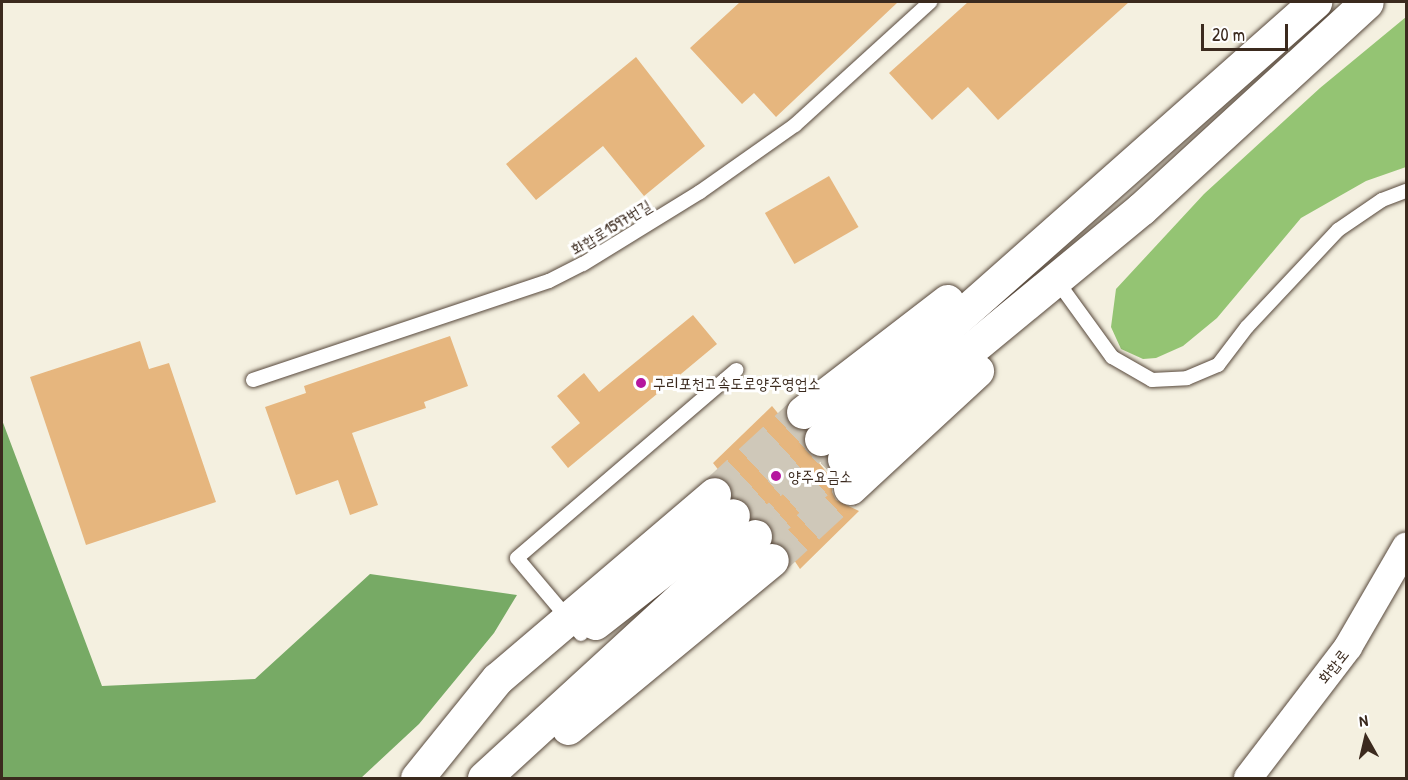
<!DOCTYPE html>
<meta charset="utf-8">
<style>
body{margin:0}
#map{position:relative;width:1408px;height:780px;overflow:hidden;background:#f4f0e0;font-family:"Patrick Hand","Poor Story",sans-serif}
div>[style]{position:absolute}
.green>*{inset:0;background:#94c473}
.forest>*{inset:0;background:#77aa65}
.building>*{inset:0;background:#e6b67e;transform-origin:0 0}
.motorway-tunnel>*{height:33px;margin-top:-16.5px;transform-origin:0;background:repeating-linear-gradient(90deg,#cfc8b9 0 33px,transparent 0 49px)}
.roads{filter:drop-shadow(0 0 2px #57483b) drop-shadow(0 0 2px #57483b)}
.service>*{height:14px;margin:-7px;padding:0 7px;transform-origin:7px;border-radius:7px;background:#fff}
.minor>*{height:28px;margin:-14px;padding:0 14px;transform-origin:14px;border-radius:14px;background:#fff}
.motorway>*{height:33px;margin:-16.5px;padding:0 16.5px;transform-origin:16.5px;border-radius:16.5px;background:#fff}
.dots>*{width:16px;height:16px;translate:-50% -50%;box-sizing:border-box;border:3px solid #fff;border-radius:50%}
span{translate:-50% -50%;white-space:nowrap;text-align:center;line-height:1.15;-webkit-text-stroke:6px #fff;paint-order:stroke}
.street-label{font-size:16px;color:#3b2a1e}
.poi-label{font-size:16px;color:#3b2a1e}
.left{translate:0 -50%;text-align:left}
.frame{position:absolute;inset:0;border:3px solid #3b2a1e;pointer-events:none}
.north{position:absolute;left:1336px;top:708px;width:60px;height:60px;-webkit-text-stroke:4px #fff;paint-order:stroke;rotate:352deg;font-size:16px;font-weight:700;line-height:24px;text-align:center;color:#3b2a1e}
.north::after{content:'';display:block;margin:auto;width:21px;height:27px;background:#3b2a1e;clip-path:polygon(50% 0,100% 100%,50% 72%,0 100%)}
.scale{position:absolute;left:1201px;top:24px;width:87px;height:27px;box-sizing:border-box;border:3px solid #3b2a1e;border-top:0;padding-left:8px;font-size:18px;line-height:21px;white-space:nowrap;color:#3b2a1e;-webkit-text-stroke:4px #fff;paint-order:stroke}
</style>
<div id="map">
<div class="green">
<div style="clip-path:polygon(1406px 17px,1406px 167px,1366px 181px,1301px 218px,1217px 318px,1183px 346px,1156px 358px,1143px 359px,1121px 349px,1111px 327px,1116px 289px,1204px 194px,1320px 88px)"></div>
</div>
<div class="forest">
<div style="clip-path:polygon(2px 420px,102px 686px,255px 679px,370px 574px,517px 595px,494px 633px,419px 724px,361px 778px,2px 778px)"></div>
</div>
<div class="building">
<div style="clip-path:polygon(740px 2px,898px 2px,776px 117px,754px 93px,742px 104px,690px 48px)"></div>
<div style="clip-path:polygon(968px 2px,1129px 2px,998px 120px,968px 87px,932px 120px,889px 73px)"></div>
<div style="clip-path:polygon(636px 57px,705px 146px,644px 196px,603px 146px,536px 200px,506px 164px)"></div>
<div style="left:829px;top:176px;width:59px;height:74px;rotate:60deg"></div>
<div style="clip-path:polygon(693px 315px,717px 344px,568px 468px,551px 447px,580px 423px,557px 396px,584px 373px,599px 392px)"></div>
<div style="clip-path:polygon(450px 336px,468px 386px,424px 402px,426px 408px,352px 433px,378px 505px,350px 515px,338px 480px,296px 495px,265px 407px,306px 393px,304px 386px)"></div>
<div style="clip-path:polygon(140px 341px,149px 369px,169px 363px,216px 502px,86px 545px,30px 377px)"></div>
<div style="clip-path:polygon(772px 406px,833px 480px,832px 492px,836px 500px,859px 511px,800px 569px,786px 548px,773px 537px,769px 524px,756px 518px,713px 463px)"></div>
</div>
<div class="motorway-tunnel">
<div style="left:714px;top:494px;width:121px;rotate:-42.7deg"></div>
<div style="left:733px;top:515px;width:116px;rotate:-40.8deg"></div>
<div style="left:755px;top:536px;width:118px;rotate:-40.9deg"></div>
<div style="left:772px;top:560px;width:106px;rotate:-42.7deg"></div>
</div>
<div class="roads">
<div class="service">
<div style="left:1057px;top:281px;width:94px;rotate:54.1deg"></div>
<div style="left:1112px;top:357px;width:46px;rotate:29.9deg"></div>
<div style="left:1152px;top:380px;width:35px;rotate:-3deg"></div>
<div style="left:1187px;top:378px;width:34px;rotate:-23deg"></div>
<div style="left:1218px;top:365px;width:48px;rotate:-52.7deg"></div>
<div style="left:1247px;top:327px;width:133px;rotate:-46.8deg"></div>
<div style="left:1338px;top:230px;width:53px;rotate:-34.3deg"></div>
<div style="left:1382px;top:200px;width:26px;rotate:-21deg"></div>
<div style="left:253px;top:380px;width:312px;rotate:-18.5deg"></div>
<div style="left:549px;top:281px;width:38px;rotate:-27deg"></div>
<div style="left:583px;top:264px;width:137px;rotate:-31.6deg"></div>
<div style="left:700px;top:192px;width:116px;rotate:-35.2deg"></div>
<div style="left:795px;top:125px;width:183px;rotate:-42.3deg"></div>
<div style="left:581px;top:634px;width:99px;rotate:-130.1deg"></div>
<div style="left:517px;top:558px;width:289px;rotate:-40.6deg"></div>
</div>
<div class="minor">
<div style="left:1248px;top:778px;width:165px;rotate:-52.6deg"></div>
<div style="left:1348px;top:647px;width:116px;rotate:-59.9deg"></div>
</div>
<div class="motorway">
<div style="left:803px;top:412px;width:182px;rotate:-37.6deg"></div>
<div style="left:821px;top:439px;width:660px;rotate:-41.5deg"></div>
<div style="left:844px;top:459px;width:79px;rotate:-42.4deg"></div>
<div style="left:902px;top:406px;width:310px;rotate:-39.5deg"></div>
<div style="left:1141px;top:209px;width:306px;rotate:-42.5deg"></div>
<div style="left:850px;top:488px;width:173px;rotate:-42.7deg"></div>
<div style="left:595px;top:623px;width:175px;rotate:-38deg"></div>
<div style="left:568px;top:728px;width:264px;rotate:-39.5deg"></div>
<div style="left:417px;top:778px;width:127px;rotate:-51.1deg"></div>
<div style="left:497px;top:679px;width:285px;rotate:-40.4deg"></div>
<div style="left:484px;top:778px;width:294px;rotate:-42.5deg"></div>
<div style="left:701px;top:579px;width:69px;rotate:-38.5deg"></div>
</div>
</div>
<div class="dots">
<div style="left:641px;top:383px;background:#b5179e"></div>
<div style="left:776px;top:476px;background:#b5179e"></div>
</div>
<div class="street-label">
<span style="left:611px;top:227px;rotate:-31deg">화합로1597번길</span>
<span style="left:1333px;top:666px;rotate:-52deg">화합로</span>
</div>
<div class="poi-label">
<span class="left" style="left:653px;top:383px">구리포천고속도로양주영업소</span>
<span class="left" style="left:788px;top:476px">양주요금소</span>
</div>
<div class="frame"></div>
<div class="north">N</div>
<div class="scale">20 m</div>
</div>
